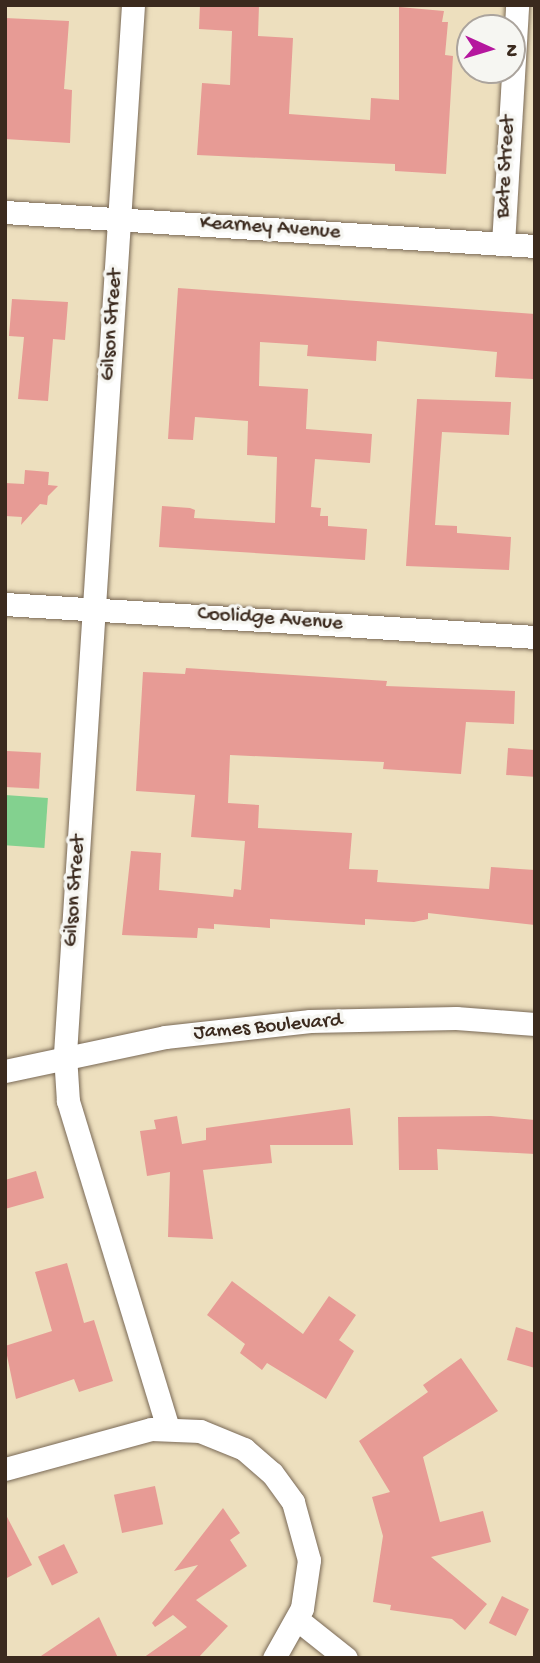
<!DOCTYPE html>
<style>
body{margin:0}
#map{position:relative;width:540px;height:1663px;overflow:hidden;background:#eddfbe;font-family:"Gochi Hand",sans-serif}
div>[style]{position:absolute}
.green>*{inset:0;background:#83d18f;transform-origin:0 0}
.building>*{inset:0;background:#e79b95;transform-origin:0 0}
.roads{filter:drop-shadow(0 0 2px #796956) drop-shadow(0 0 2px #796956)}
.minor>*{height:23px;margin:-11.5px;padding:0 11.5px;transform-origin:11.5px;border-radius:11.5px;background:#fff}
span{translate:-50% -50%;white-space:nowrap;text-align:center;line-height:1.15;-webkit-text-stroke:7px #f6f6f2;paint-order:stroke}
.street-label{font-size:21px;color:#3b2a1e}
.frame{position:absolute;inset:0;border:7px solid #3b2a1e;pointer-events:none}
.north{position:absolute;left:456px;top:14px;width:70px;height:70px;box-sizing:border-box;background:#f6f6f2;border:2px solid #aba49d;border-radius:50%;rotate:94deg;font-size:19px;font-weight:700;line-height:28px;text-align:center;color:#3b2a1e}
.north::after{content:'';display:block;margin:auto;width:24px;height:32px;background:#b5179e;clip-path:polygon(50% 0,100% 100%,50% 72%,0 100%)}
</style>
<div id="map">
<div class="green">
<div style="left:5px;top:795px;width:43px;height:50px;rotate:4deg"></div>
</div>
<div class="building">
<div style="clip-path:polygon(200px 5px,259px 5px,258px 36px,293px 38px,289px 114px,370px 120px,371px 98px,399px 100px,399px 7px,444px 11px,442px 22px,448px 22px,445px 55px,453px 56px,446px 174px,395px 171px,395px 164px,197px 155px,202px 83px,230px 85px,232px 31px,199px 29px)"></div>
<div style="clip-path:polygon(5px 18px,69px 21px,64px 89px,72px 90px,70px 143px,5px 139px)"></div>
<div style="clip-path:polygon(178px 288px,535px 314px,533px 379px,495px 377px,497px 352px,377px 341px,376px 361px,307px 356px,308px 345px,260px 342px,259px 386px,308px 389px,306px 429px,372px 434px,370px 463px,315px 459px,311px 507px,321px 508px,320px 516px,328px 516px,328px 526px,367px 529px,365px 560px,159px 547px,162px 506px,190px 508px,195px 510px,194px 518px,275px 523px,277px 457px,247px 455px,248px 421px,195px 417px,193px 440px,168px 439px)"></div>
<div style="clip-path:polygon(12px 299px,68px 302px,65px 340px,53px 339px,48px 401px,18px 399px,24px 337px,9px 336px)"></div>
<div style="clip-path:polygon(417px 399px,511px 402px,509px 435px,442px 432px,435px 525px,457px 526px,457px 533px,511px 537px,509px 570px,406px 566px)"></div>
<div style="clip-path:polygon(25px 470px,49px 472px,48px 485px,58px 486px,48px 496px,47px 505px,40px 504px,21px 525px,22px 517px,5px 516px,5px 483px,24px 484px)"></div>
<div style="clip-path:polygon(186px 668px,387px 681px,386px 686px,515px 691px,514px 724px,466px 722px,461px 774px,383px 769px,384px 762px,230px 755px,228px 803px,259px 805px,258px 828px,352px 833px,349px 869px,378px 870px,377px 882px,489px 889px,491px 867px,535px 870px,535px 925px,428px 913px,428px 919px,414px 922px,365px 919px,365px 925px,270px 919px,270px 928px,214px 924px,214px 929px,198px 928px,197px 938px,122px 935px,131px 851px,161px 853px,159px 890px,233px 897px,234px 889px,241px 890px,245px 841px,191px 837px,195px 795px,136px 791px,143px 672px,185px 674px)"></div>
<div style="left:508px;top:748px;width:27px;height:27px;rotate:4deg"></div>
<div style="left:7px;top:751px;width:34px;height:36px;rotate:3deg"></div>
<div style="clip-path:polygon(350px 1108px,353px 1145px,270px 1145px,272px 1163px,203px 1170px,213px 1239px,168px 1237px,170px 1172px,147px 1176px,140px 1131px,156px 1129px,154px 1120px,177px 1116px,182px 1144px,206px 1140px,206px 1128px)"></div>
<div style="clip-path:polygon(491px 1116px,535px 1120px,535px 1154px,437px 1149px,438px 1170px,399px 1170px,398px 1117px)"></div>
<div style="clip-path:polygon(36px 1171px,44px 1198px,5px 1209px,5px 1180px)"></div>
<div style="clip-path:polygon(67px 1263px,84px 1323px,94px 1320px,113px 1381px,79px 1392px,74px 1379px,16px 1399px,5px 1346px,52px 1331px,35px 1272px)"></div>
<div style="clip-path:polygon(232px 1281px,303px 1334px,329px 1296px,356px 1315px,339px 1340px,354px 1351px,326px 1399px,267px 1363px,262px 1370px,240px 1353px,245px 1344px,207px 1315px)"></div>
<div style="clip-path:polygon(516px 1327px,535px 1333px,535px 1368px,507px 1360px)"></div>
<div style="clip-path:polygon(461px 1358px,498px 1411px,423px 1457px,440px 1522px,483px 1511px,491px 1542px,431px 1557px,487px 1604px,465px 1630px,452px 1619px,390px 1610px,391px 1605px,373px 1602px,383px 1536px,372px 1497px,390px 1492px,359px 1441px,428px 1392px,423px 1385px)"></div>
<div style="left:155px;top:1486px;width:39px;height:42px;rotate:78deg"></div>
<div style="clip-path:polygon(223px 1508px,240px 1533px,230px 1540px,247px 1566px,196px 1600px,228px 1626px,198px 1658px,143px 1658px,187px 1627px,173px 1615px,155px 1627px,152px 1623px,198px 1565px,174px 1571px)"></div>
<div style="clip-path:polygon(5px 1513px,32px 1565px,5px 1579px)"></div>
<div style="left:64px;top:1544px;width:32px;height:29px;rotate:64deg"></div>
<div style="left:502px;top:1596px;width:30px;height:30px;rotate:26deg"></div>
<div style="clip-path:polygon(99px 1617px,118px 1658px,38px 1658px)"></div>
</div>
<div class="roads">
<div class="minor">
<div style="left:133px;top:5px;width:1052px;rotate:93.71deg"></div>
<div style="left:65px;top:1055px;width:46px;rotate:86.3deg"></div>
<div style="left:68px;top:1101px;width:342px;rotate:73deg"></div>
<div style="left:5px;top:212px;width:531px;rotate:3.67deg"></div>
<div style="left:503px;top:244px;width:239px;rotate:-86.6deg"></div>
<div style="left:5px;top:604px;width:531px;rotate:3.56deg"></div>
<div style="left:5px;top:1071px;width:164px;rotate:-12deg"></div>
<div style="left:165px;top:1037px;width:146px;rotate:-6.3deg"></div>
<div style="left:310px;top:1021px;width:146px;rotate:-1.2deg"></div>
<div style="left:456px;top:1018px;width:79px;rotate:4.3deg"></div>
<div style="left:5px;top:1469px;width:151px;rotate:-15.3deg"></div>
<div style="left:151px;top:1429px;width:49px;rotate:2.3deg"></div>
<div style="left:200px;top:1431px;width:48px;rotate:22.2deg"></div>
<div style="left:244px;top:1449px;width:37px;rotate:41deg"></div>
<div style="left:272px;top:1473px;width:36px;rotate:54deg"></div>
<div style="left:293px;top:1502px;width:60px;rotate:74.6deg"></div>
<div style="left:309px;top:1560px;width:49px;rotate:98.3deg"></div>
<div style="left:302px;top:1608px;width:57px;rotate:119.2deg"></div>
<div style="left:298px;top:1620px;width:61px;rotate:38.4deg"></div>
</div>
</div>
<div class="street-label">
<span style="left:507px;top:167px;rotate:-87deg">Bate Street</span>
<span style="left:270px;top:229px;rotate:4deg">Kearney Avenue</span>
<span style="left:113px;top:325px;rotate:-86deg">Gilson Street</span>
<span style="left:270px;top:620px;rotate:4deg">Coolidge Avenue</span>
<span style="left:76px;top:891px;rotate:-86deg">Gilson Street</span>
<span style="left:268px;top:1028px;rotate:-5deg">James Boulevard</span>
</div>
<div class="frame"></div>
<div class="north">N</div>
</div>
